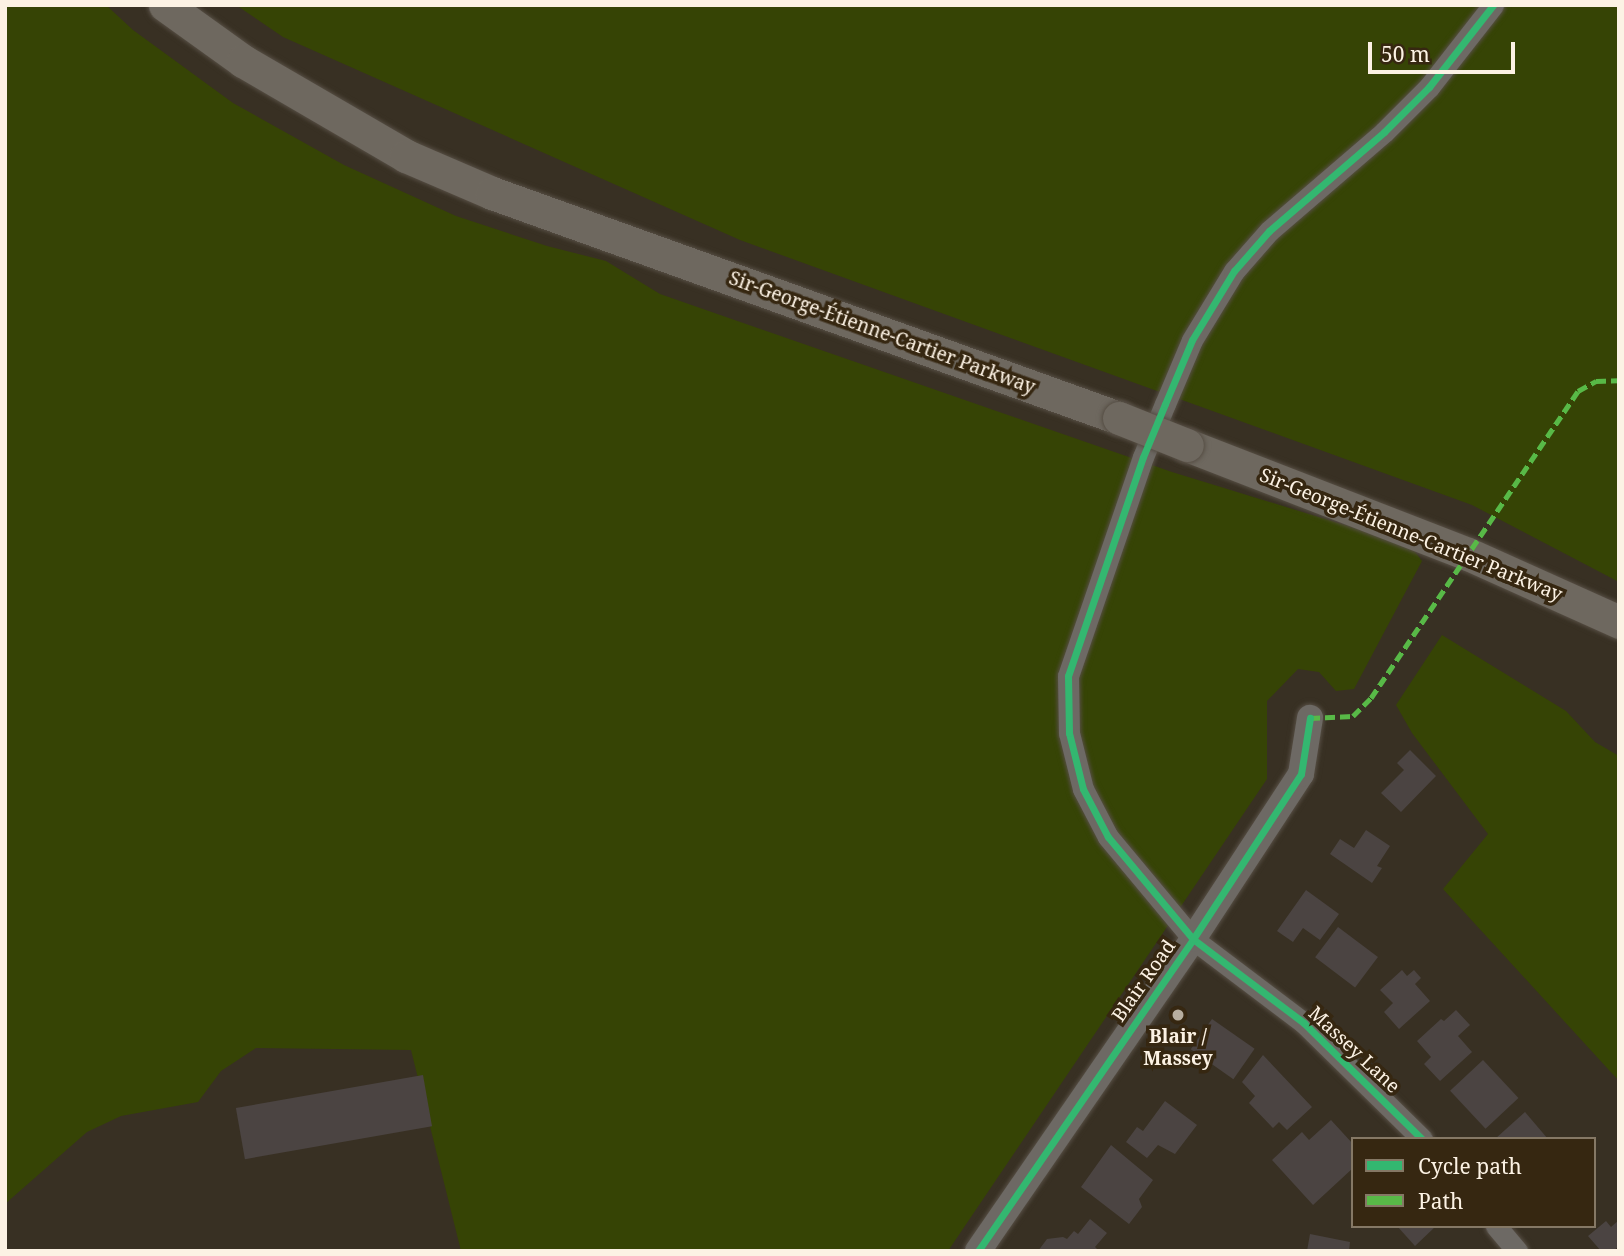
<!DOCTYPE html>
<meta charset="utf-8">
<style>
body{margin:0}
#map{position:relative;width:1624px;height:1256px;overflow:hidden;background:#383023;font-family:"Noto Serif",serif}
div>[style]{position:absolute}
.green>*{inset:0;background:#364405}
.building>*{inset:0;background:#4b4442;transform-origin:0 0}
.roads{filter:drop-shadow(0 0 2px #564e44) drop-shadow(0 0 2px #564e44)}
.minor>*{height:21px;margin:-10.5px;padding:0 10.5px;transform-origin:10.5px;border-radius:10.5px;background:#6d6964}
.tertiary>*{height:26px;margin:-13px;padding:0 13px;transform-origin:13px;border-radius:13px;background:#6d6964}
.primary>*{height:33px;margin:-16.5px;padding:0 16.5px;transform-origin:16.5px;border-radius:16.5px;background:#6e685f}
.bridges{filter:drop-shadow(0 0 2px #564e44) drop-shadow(0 0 2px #564e44)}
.primary-bridge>*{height:33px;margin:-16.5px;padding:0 16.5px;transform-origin:16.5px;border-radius:16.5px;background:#6e685f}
.quiet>*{height:5px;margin-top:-2.5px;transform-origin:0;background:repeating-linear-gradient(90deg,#58b947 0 10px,transparent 0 15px)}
.cycleway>*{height:7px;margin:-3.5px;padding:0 3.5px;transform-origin:3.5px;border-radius:3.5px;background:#33b770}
.dots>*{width:19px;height:19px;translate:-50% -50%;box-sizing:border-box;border:4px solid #362711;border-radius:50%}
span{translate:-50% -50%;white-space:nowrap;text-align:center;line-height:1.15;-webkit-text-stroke:7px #362711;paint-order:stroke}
.street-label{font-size:19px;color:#fcf2e4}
.poi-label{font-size:19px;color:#fcf2e4;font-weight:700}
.frame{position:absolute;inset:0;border:7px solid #fcf2e4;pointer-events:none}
.legend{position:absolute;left:1351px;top:1137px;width:245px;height:91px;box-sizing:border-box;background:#362711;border:2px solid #857865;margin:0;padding:9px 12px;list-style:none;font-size:21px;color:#fcf2e4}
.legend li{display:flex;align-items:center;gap:14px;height:35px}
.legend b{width:35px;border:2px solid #857865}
.scale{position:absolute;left:1368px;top:42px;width:147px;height:32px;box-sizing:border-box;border:4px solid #fcf2e4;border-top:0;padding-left:9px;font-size:21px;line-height:24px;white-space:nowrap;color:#fcf2e4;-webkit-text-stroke:5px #362711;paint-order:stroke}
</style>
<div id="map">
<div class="green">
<div style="clip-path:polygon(5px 5px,106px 5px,133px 30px,233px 103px,344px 165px,456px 216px,547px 246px,606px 261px,660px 294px,1172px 472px,1410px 545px,1422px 561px,1354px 689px,1336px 691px,1319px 672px,1298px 669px,1267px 701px,1267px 779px,948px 1251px,461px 1251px,411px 1050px,256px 1048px,221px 1071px,198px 1102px,121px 1116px,87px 1132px,5px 1204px)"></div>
<div style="clip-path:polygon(236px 5px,1616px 5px,1619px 9px,1619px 582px,1472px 505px,740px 240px,283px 37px)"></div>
<div style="clip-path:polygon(1442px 635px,1566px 711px,1595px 742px,1619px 756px,1619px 1081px,1443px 889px,1488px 834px,1412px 733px,1396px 705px)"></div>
</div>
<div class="building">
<div style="clip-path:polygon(1410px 750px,1436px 776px,1401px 812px,1381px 793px,1404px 770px,1397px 763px)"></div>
<div style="clip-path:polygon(1366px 830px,1390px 846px,1377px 866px,1382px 868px,1372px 883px,1330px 854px,1340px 839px,1354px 848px)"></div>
<div style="clip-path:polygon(1306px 890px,1339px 914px,1320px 940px,1303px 928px,1293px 942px,1277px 931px)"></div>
<div style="left:1338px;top:927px;width:50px;height:38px;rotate:37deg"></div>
<div style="clip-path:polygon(1402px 970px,1407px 976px,1414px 970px,1421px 978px,1415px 984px,1430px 1001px,1399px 1029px,1384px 1012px,1393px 1003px,1380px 990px)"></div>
<div style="clip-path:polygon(1456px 1010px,1470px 1025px,1458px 1036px,1472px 1052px,1440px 1081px,1424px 1064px,1431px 1057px,1417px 1041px,1441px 1019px,1444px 1021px)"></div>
<div style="left:1212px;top:1019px;width:52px;height:37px;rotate:35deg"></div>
<div style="clip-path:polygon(1263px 1055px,1312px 1107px,1287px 1130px,1279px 1122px,1273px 1128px,1249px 1103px,1255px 1096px,1242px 1082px)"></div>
<div style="left:1483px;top:1060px;width:52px;height:45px;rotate:47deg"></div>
<div style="left:423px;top:1075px;width:52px;height:190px;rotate:80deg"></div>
<div style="clip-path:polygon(1165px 1101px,1197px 1125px,1175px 1154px,1158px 1145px,1147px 1158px,1126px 1142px,1137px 1127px,1143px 1131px)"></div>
<div style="clip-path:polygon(1525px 1112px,1548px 1139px,1495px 1139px)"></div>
<div style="clip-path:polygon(1331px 1120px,1353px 1144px,1353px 1168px,1313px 1205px,1272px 1160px,1302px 1132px,1309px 1140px)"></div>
<div style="clip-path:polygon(1111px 1145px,1153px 1180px,1139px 1199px,1142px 1207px,1129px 1224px,1081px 1187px)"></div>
<div style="clip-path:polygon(1090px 1219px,1107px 1233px,1095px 1247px,1099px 1251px,1038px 1251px,1047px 1239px,1063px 1237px,1067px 1239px,1074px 1231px,1078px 1234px)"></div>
<div style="clip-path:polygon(1619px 1220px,1619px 1246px,1613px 1251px,1601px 1251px,1588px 1236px,1606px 1221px,1611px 1227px)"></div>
<div style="clip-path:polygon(1397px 1226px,1436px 1226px,1415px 1246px)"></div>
<div style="clip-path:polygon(1310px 1234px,1350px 1242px,1349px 1251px,1307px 1251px)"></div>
</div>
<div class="roads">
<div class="minor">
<div style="left:1422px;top:1139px;width:165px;rotate:-135.5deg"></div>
<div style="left:1304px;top:1023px;width:139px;rotate:-142.9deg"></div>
<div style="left:1193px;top:939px;width:133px;rotate:-129.8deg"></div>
<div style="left:1108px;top:837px;width:54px;rotate:-117.5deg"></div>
<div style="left:1083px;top:789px;width:58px;rotate:-104deg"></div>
<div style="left:1069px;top:733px;width:57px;rotate:-91deg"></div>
<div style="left:1068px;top:676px;width:231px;rotate:-71.1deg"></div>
<div style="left:1143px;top:457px;width:57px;rotate:-67.5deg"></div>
<div style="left:1165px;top:404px;width:69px;rotate:-67.1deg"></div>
<div style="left:1192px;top:340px;width:81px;rotate:-58.7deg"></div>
<div style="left:1234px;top:271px;width:53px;rotate:-48.8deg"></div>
<div style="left:1269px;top:231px;width:152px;rotate:-40.7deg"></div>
<div style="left:1384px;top:132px;width:64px;rotate:-45deg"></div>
<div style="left:1429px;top:87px;width:104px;rotate:-52deg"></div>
<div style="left:1496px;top:1226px;width:33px;rotate:50deg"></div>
</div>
<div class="tertiary">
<div style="left:978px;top:1251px;width:379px;rotate:-55.4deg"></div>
<div style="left:1193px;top:939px;width:197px;rotate:-56.8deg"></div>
<div style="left:1301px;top:774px;width:57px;rotate:-80.9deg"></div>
</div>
<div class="primary">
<div style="left:165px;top:5px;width:96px;rotate:35.7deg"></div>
<div style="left:243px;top:61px;width:189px;rotate:30.2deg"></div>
<div style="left:406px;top:156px;width:94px;rotate:23.3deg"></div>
<div style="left:492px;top:193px;width:666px;rotate:19.74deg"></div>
<div style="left:1187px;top:445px;width:301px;rotate:21.2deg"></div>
<div style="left:1468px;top:554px;width:166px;rotate:24.2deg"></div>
</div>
</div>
<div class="bridges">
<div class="primary-bridge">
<div style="left:1119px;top:418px;width:73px;rotate:21.7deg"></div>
</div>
</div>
<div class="quiet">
<div style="left:1310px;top:718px;width:43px;rotate:-2.7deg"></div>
<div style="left:1353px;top:716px;width:25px;rotate:-45deg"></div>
<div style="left:1371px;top:698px;width:370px;rotate:-56deg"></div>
<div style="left:1578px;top:391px;width:21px;rotate:-29deg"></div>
<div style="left:1596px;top:381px;width:23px;rotate:-2deg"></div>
</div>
<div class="cycleway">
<div style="left:1422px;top:1139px;width:165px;rotate:-135.5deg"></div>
<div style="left:1304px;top:1023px;width:139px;rotate:-142.9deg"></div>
<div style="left:1193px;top:939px;width:133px;rotate:-129.8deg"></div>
<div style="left:1108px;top:837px;width:54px;rotate:-117.5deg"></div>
<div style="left:1083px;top:789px;width:58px;rotate:-104deg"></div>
<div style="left:1069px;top:733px;width:57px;rotate:-91deg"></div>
<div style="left:1068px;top:676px;width:231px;rotate:-71.1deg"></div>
<div style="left:1143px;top:457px;width:57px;rotate:-67.5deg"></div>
<div style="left:1165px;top:404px;width:69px;rotate:-67.1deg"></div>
<div style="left:1192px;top:340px;width:81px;rotate:-58.7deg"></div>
<div style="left:1234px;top:271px;width:53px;rotate:-48.8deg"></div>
<div style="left:1269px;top:231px;width:152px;rotate:-40.7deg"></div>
<div style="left:1384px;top:132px;width:64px;rotate:-45deg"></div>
<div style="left:1429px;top:87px;width:104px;rotate:-52deg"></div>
<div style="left:978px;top:1251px;width:379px;rotate:-55.4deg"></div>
<div style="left:1193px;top:939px;width:197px;rotate:-56.8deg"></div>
<div style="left:1301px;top:774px;width:57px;rotate:-80.9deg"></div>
</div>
<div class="dots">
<div style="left:1178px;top:1015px;background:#b7aea0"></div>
</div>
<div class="street-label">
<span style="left:882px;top:333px;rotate:20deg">Sir-George-Étienne-Cartier Parkway</span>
<span style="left:1411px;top:535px;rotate:22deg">Sir-George-Étienne-Cartier Parkway</span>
<span style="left:1144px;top:981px;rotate:-55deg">Blair Road</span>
<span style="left:1354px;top:1050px;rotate:43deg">Massey Lane</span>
</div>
<div class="poi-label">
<span style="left:1178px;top:1048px">Blair /<br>Massey</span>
</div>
<div class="frame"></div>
<ul class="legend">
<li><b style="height:9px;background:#33b770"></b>Cycle path</li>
<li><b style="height:9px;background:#58b947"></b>Path</li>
</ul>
<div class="scale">50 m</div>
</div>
